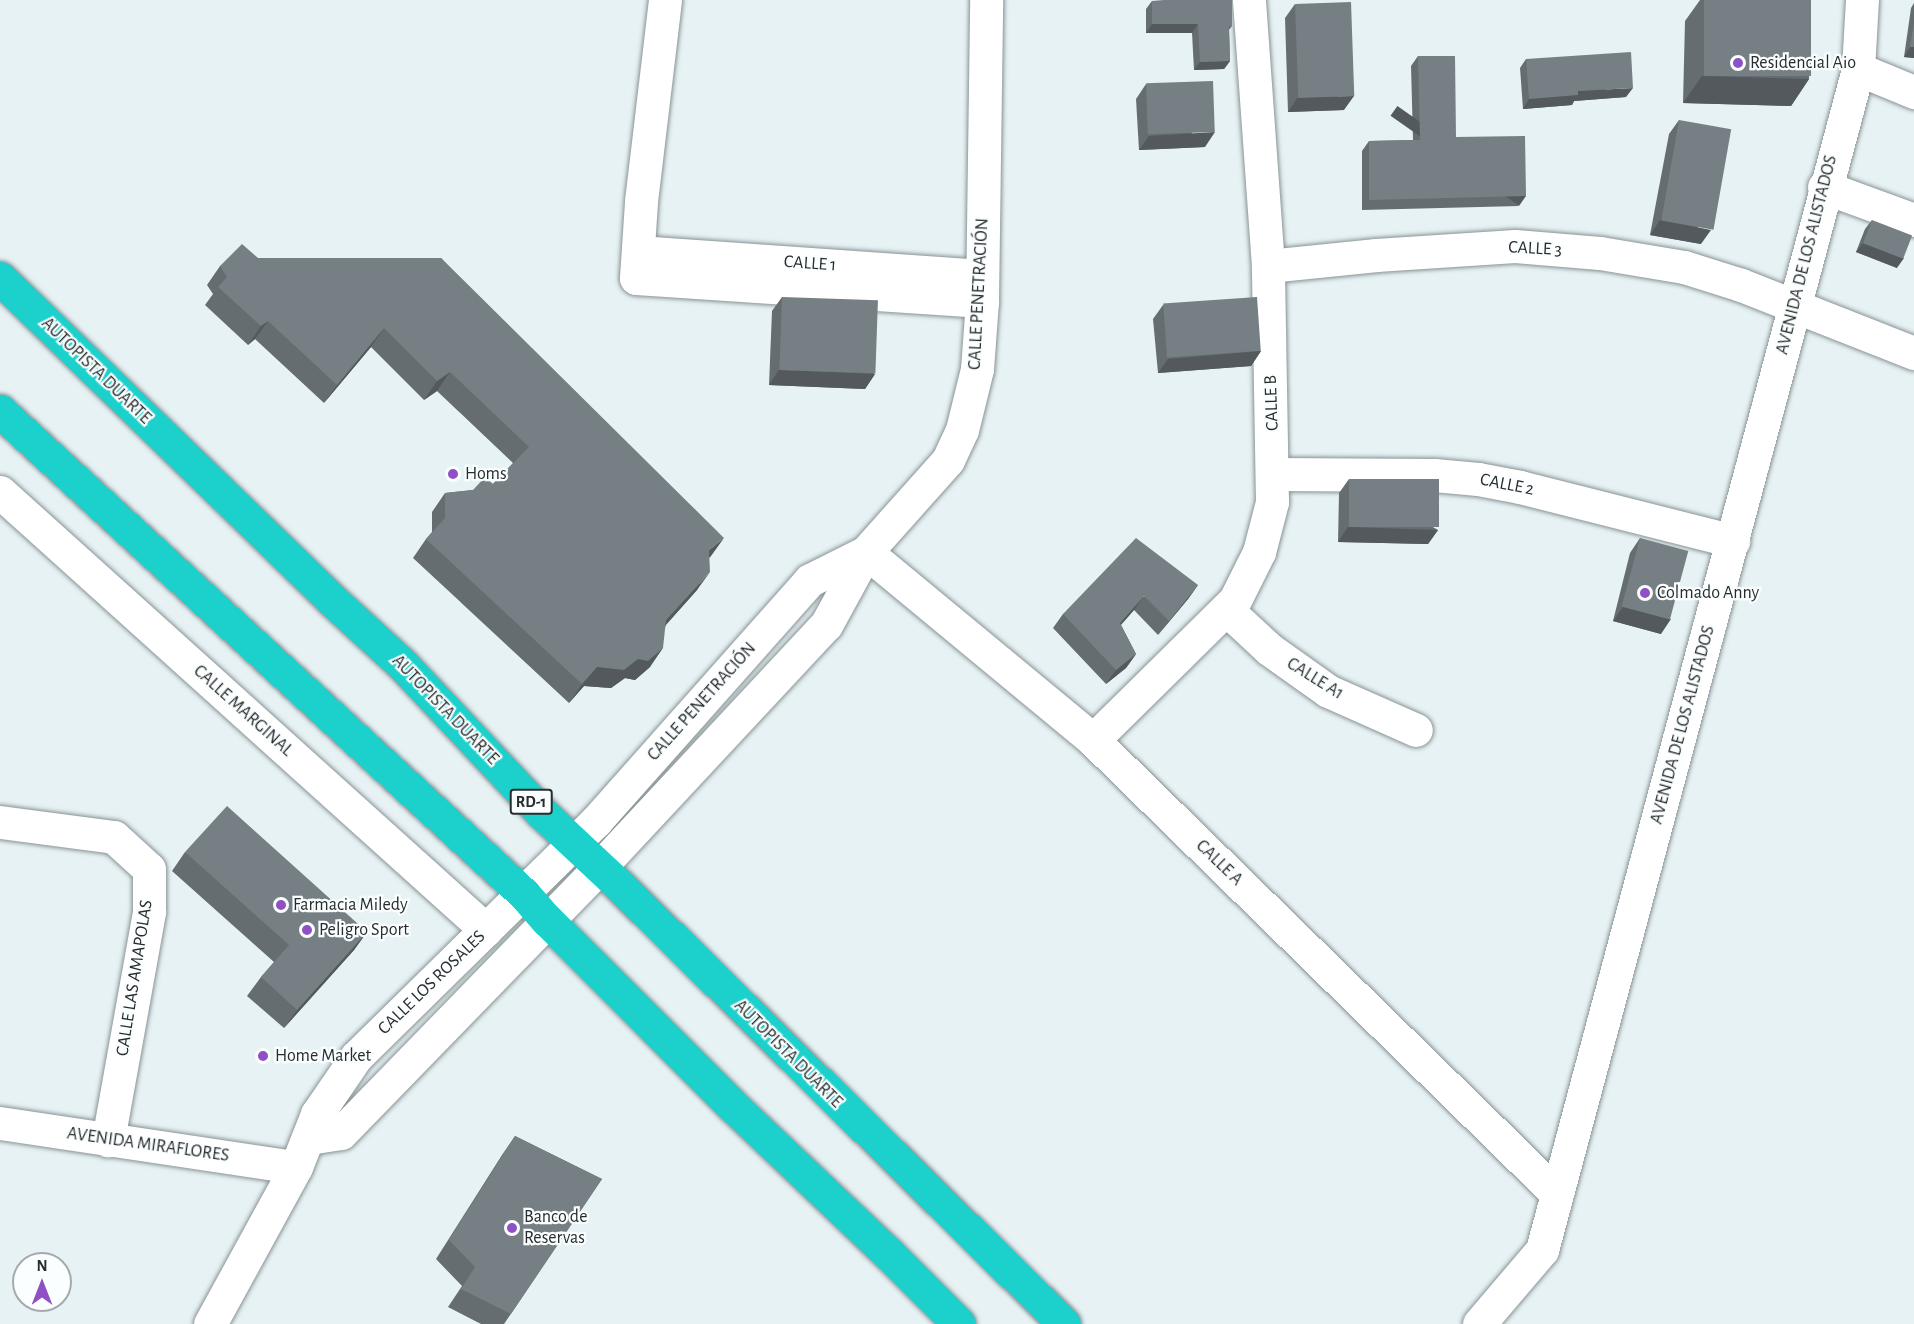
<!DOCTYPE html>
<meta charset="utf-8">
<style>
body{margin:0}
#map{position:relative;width:1914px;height:1324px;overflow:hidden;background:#e7f2f5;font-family:"Alegreya Sans",sans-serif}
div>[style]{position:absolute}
.roads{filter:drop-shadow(0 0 2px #899395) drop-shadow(0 0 2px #899395)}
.minor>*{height:33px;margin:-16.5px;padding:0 16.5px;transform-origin:16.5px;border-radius:16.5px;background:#fff}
.highway>*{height:33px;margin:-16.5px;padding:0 16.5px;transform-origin:16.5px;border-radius:16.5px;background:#1cd1cc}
.wall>*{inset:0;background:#656d71}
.shaded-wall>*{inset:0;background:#53595c;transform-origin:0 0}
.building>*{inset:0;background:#767f83;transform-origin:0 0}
.dots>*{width:16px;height:16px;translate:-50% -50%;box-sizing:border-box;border:3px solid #fafeff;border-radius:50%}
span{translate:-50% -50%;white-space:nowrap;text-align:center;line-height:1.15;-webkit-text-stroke:4.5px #fafeff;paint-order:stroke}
.shield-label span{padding:2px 4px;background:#fafeff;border:2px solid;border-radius:4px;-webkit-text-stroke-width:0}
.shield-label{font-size:16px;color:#282c2d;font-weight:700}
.poi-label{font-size:18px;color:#282c2d}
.left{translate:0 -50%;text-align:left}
.street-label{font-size:18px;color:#282c2d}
.north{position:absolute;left:12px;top:1252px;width:60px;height:60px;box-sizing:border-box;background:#fafeff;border:2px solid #a6aaab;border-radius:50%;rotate:0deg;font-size:16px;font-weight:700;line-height:24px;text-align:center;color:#282c2d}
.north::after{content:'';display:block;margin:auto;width:21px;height:27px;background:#8f50c5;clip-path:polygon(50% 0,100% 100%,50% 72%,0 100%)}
</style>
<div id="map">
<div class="roads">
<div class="minor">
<div style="left:665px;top:0;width:203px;rotate:96.8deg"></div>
<div style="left:641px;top:202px;width:76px;rotate:93.8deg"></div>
<div style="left:636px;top:278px;width:347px;rotate:3.8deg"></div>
<div style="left:1858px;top:69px;width:61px;rotate:22.3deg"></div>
<div style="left:1824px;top:187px;width:96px;rotate:20.1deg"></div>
<div style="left:638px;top:252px;width:345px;rotate:4deg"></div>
<div style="left:1268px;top:266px;width:109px;rotate:-5.8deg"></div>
<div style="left:1376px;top:255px;width:139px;rotate:-3.7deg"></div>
<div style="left:1515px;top:246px;width:85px;rotate:4.7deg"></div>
<div style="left:1600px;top:253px;width:85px;rotate:9.5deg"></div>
<div style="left:1684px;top:267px;width:60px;rotate:17.5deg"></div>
<div style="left:1741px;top:285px;width:186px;rotate:21.5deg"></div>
<div style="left:1274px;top:474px;width:160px;rotate:0.4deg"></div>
<div style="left:1434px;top:475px;width:44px;rotate:5.2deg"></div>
<div style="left:1478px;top:479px;width:43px;rotate:10.8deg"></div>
<div style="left:1520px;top:487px;width:220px;rotate:14.2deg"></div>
<div style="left:0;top:492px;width:654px;rotate:42.03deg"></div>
<div style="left:866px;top:552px;width:295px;rotate:39.6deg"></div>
<div style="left:1093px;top:740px;width:648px;rotate:44.37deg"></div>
<div style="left:1226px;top:609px;width:59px;rotate:42.9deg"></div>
<div style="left:1269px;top:649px;width:72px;rotate:35.4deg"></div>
<div style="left:1328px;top:691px;width:96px;rotate:23.9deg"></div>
<div style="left:1093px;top:740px;width:199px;rotate:-44.6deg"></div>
<div style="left:1235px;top:600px;width:54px;rotate:-63.4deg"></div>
<div style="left:1259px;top:552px;width:52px;rotate:-75.4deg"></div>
<div style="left:1272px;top:502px;width:236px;rotate:-91deg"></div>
<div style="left:1268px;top:266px;width:267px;rotate:-94.1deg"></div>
<div style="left:0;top:822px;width:115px;rotate:7.5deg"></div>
<div style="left:114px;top:837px;width:47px;rotate:42.4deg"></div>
<div style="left:149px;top:869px;width:43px;rotate:90deg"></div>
<div style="left:149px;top:912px;width:232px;rotate:100.2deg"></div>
<div style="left:0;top:1123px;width:299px;rotate:8.5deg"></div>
<div style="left:309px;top:1138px;width:32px;rotate:-9deg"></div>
<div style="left:341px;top:1133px;width:371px;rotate:-45.8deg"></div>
<div style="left:600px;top:867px;width:331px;rotate:-47deg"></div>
<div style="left:826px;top:625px;width:83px;rotate:-61.3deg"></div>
<div style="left:866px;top:552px;width:123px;rotate:-48.3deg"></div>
<div style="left:948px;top:460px;width:33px;rotate:-65deg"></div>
<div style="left:962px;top:430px;width:63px;rotate:-76.2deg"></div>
<div style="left:977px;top:369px;width:68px;rotate:-85.8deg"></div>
<div style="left:982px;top:301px;width:301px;rotate:-89.2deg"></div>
<div style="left:210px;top:1324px;width:179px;rotate:-61.3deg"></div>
<div style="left:296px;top:1167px;width:57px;rotate:-68.4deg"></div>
<div style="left:317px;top:1114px;width:69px;rotate:-55.6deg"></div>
<div style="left:356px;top:1057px;width:337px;rotate:-44.5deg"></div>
<div style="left:596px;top:821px;width:322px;rotate:-48.4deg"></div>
<div style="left:810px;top:580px;width:63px;rotate:-26.6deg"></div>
<div style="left:1479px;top:1324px;width:97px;rotate:-49.6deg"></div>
<div style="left:1542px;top:1250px;width:1223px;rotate:-75.02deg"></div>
<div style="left:1858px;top:69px;width:69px;rotate:-86.7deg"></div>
</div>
<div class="highway">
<div style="left:0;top:278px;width:461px;rotate:44.1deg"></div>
<div style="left:331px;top:599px;width:98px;rotate:42.5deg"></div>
<div style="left:403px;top:665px;width:203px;rotate:46.8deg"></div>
<div style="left:542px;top:813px;width:105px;rotate:43.1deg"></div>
<div style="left:619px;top:885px;width:625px;rotate:44.61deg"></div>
<div style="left:0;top:411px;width:713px;rotate:42.67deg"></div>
<div style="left:524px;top:894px;width:35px;rotate:49deg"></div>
<div style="left:547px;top:920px;width:263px;rotate:45deg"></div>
<div style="left:733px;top:1106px;width:214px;rotate:43.5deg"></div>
<div style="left:888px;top:1253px;width:100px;rotate:45deg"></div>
</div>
</div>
<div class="wall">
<div style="clip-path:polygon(1700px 0,1811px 0,1809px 79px,1791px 106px,1683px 103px,1685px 21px)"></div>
<div style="clip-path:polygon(1152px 1px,1232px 26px,1229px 30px,1230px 61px,1224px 69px,1194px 70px,1192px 33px,1146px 33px,1146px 9px)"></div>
<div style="clip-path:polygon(1914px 3px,1914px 58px,1904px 57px,1911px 8px)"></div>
<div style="clip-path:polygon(1295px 4px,1344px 110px,1288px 112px,1285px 18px)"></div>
<div style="clip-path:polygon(1418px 56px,1456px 137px,1519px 206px,1362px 210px,1362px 151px,1369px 141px,1413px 140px,1411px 66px)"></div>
<div style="clip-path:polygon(1526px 59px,1626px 97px,1574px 101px,1572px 105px,1523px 109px,1520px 68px)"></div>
<div style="clip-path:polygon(1146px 84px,1205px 147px,1139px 150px,1136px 99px)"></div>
<div style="clip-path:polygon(1679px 120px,1701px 244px,1650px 235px,1669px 134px)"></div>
<div style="clip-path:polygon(1872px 220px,1897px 268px,1856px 252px,1865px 229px)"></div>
<div style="clip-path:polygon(258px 258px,441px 258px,711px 556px,709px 558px,697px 590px,666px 625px,650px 667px,635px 680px,625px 678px,611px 688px,584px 686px,569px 703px,413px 558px,426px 539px,432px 532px,432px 512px,445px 493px,473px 490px,493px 484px,513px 463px,437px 391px,424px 400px,371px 347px,324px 403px,255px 339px,248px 345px,205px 305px,213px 294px,207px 285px,220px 266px)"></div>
<div style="clip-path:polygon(782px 297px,875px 374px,865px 389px,769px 385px,772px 311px)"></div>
<div style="clip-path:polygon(1163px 305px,1261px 351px,1251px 366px,1158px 373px,1153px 319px)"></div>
<div style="clip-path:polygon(1349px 479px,1438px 530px,1428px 544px,1338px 542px,1339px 493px)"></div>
<div style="clip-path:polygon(1640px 538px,1661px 634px,1613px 621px,1630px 553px)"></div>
<div style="clip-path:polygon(1198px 585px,1188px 599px,1158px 635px,1134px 610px,1121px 625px,1136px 654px,1126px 668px,1106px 684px,1053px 628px,1063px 614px)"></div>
<div style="clip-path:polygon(185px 852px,367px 932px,354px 950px,284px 1028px,247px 996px,261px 977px,274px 962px,172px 871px)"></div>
<div style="clip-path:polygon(515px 1136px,602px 1179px,504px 1324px,481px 1324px,448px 1307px,462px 1286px,436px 1259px,502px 1155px)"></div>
</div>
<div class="shaded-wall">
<div style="clip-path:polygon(1152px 24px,1198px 24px,1192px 33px,1146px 33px)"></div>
<div style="clip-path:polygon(1910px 47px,1914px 47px,1914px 58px,1904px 57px)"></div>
<div style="clip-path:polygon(1230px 61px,1224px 69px,1194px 70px,1200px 62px)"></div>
<div style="clip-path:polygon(1702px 76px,1809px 79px,1791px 106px,1683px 103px)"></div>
<div style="clip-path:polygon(1633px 88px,1626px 97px,1574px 101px,1572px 105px,1523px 109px,1529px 99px,1578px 91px)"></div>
<div style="clip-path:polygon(1354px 96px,1344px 110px,1288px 112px,1298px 97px)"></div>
<div style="clip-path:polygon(1215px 132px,1205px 147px,1139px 150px,1149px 136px)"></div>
<div style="left:1526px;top:196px;width:12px;height:157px;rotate:125deg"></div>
<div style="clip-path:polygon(1660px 220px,1711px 230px,1701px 244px,1650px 235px)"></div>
<div style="clip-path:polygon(1863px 243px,1904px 258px,1897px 268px,1856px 252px)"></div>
<div style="clip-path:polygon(268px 321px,255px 339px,248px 345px,261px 326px)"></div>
<div style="clip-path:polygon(384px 328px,371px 347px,324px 403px,337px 385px)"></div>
<div style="clip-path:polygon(1261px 351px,1251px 366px,1158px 373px,1168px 359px)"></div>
<div style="clip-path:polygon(779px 370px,875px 374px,865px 389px,769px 385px)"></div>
<div style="clip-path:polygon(450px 372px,437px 391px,424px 400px,437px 381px)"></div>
<div style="clip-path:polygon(1348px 527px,1438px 530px,1428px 544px,1338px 542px)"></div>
<div style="clip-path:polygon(724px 538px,711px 556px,696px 569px,709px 550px)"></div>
<div style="clip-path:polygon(710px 572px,697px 590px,653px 639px,666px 620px)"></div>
<div style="clip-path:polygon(1198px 585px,1188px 599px,1158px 635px,1169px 621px)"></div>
<div style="clip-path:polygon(1144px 596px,1134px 610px,1110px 637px,1120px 623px)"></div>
<div style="clip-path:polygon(1623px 607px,1671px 619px,1661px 634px,1613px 621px)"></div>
<div style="clip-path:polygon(663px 648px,650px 667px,635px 680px,625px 678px,611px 688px,584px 686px,569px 703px,582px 684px,597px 667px,638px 659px)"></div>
<div style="clip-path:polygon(1136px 654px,1126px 668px,1106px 684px,1116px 670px)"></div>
<div style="clip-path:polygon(367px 932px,354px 950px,284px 1028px,297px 1010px)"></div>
</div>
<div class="building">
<div style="clip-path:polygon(1164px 0,1232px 0,1232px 26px,1229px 26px,1230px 61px,1200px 62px,1198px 24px,1152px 24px,1152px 1px)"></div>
<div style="left:1704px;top:0;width:107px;height:76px"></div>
<div style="left:1351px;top:2px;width:94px;height:56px;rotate:88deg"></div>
<div style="clip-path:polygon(1914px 23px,1914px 47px,1910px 47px)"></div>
<div style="clip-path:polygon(1631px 52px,1633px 88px,1578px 91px,1578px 95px,1529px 99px,1526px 59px)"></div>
<div style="clip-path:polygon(1418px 56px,1455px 56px,1456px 137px,1525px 136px,1526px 196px,1369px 200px,1369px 141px,1420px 140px)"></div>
<div style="left:1213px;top:81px;width:51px;height:67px;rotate:88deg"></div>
<div style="left:1679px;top:120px;width:53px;height:102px;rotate:10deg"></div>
<div style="left:1872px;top:220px;width:43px;height:25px;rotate:21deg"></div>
<div style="clip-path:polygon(242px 244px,258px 258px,441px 258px,724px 538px,709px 550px,710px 572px,666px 620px,663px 648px,648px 661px,638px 659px,624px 670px,597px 667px,582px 684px,426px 539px,445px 518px,445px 493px,473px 490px,485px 477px,493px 484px,529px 447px,450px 372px,437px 381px,384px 328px,337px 385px,268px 321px,261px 326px,218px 287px,227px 277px,220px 266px)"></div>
<div style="left:782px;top:297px;width:96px;height:73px;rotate:2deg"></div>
<div style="left:1257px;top:297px;width:54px;height:94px;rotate:86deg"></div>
<div style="left:1349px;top:479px;width:90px;height:48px"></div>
<div style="clip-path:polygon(1136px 538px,1198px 585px,1169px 621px,1144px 596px,1120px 623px,1136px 654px,1116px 670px,1063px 614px)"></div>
<div style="left:1640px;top:538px;width:50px;height:71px;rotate:15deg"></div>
<div style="clip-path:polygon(227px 806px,367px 932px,297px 1010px,261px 977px,289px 945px,185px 852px)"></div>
<div style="clip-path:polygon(515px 1136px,602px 1179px,511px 1314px,461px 1289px,475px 1267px,449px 1240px)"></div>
</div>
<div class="dots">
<div style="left:1738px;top:63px;background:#8f50c5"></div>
<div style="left:453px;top:474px;background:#8f50c5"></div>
<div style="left:1645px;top:593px;background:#8f50c5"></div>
<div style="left:281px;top:905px;background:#8f50c5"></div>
<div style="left:307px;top:930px;background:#8f50c5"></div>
<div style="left:263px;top:1056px;background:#8f50c5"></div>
<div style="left:512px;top:1228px;background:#8f50c5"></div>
</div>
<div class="shield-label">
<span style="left:531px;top:802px">RD-1</span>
</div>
<div class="poi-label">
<span class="left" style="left:1750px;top:63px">Residencial Aio</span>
<span class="left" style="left:465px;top:474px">Homs</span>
<span class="left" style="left:1657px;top:593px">Colmado Anny</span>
<span class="left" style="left:293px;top:905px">Farmacia Miledy</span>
<span class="left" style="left:319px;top:930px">Peligro Sport</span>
<span class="left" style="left:275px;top:1056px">Home Market</span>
<span class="left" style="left:524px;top:1228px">Banco de<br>Reservas</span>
</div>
<div class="street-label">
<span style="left:1535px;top:249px;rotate:3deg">CALLE 3</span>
<span style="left:1807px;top:255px;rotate:-76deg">AVENIDA DE LOS ALISTADOS</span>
<span style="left:810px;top:264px;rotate:4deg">CALLE 1</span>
<span style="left:979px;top:294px;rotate:-87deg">CALLE PENETRACIÓN</span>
<span style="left:96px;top:371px;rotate:44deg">AUTOPISTA DUARTE</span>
<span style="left:1272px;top:403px;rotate:-92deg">CALLE B</span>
<span style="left:1507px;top:485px;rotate:11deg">CALLE 2</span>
<span style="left:1315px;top:679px;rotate:32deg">CALLE A1</span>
<span style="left:702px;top:702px;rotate:-48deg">CALLE PENETRACIÓN</span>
<span style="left:445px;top:710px;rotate:46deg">AUTOPISTA DUARTE</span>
<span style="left:243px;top:711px;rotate:42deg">CALLE MARGINAL</span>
<span style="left:1683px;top:725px;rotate:-75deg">AVENIDA DE LOS ALISTADOS</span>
<span style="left:1219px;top:863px;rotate:44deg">CALLE A</span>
<span style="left:135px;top:978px;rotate:-81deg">CALLE LAS AMAPOLAS</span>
<span style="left:432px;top:983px;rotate:-44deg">CALLE LOS ROSALES</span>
<span style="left:788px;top:1054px;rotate:45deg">AUTOPISTA DUARTE</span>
<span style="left:148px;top:1145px;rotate:8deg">AVENIDA MIRAFLORES</span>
</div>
<div class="north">N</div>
</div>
